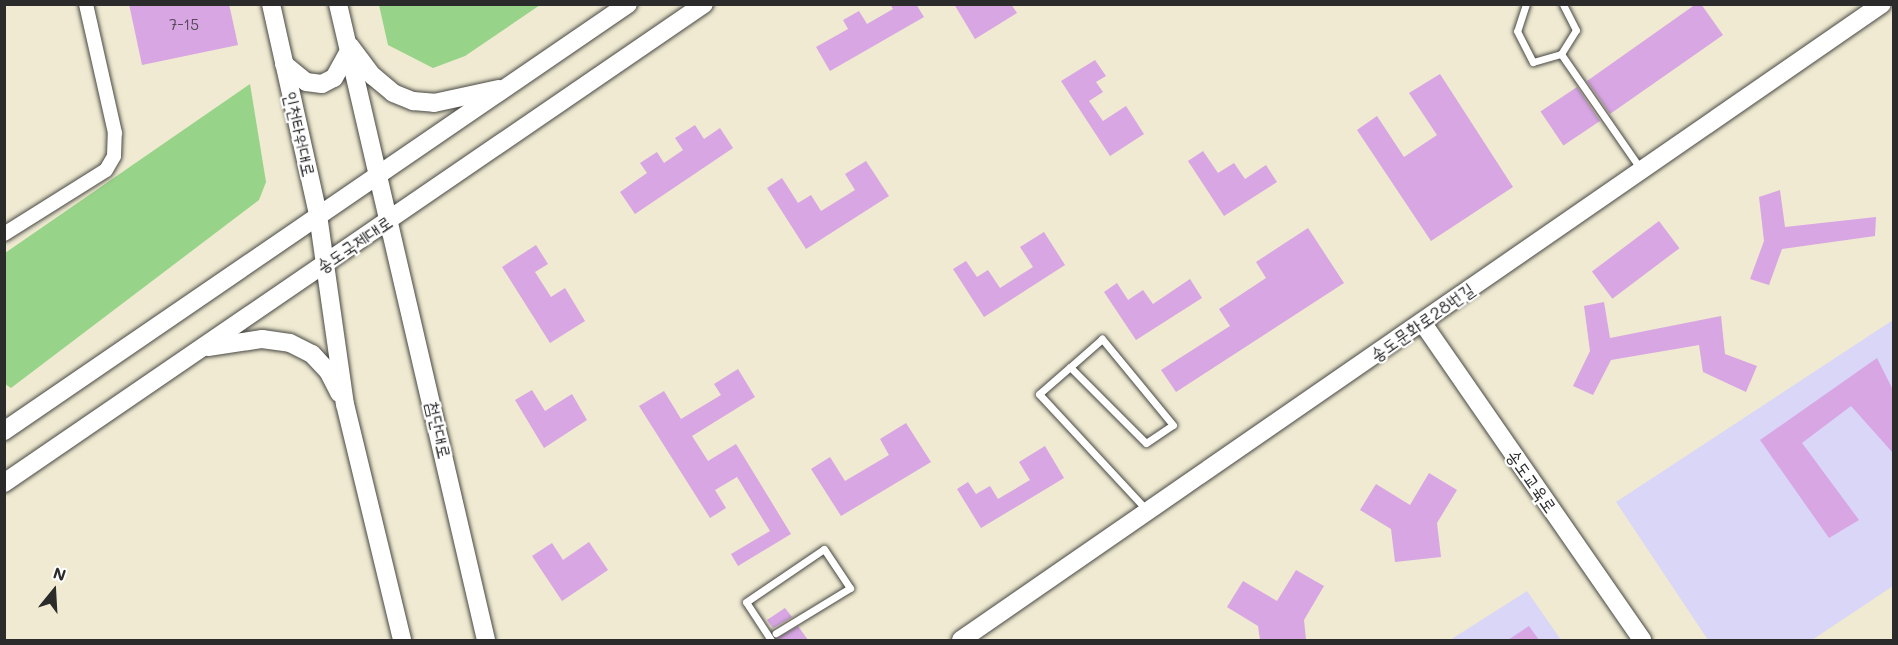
<!DOCTYPE html>
<meta charset="utf-8">
<style>
body{margin:0}
#map{position:relative;width:1898px;height:645px;overflow:hidden;background:#efead1;font-family:Mali,"Poor Story",sans-serif}
div>[style]{position:absolute}
.built>*{inset:0;background:#dad6f7}
.green>*{inset:0;background:#97d388}
.building>*{inset:0;background:#d7a6e3;transform-origin:0 0}
.roads{filter:drop-shadow(0 0 2px #484844) drop-shadow(0 0 2px #484844)}
.lane>*{height:7px;margin:-3.5px;padding:0 3.5px;transform-origin:3.5px;border-radius:3.5px;background:#fff}
.street>*{height:14px;margin:-7px;padding:0 7px;transform-origin:7px;border-radius:7px;background:#fff}
.secondary>*{height:18px;margin:-9px;padding:0 9px;transform-origin:9px;border-radius:9px;background:#fff}
span{translate:-50% -50%;white-space:nowrap;text-align:center;line-height:1.15;-webkit-text-stroke:4.5px #fff;paint-order:stroke}
.number-label{font-size:15px;color:#564a59}
.number-label span{-webkit-text-stroke-width:0}
.street-label{font-size:18px;color:#2b2b2b}
.frame{position:absolute;inset:0;border:6px solid #2b2b2b;pointer-events:none}
.north{position:absolute;left:24px;top:561px;width:60px;height:60px;-webkit-text-stroke:4px #fff;paint-order:stroke;rotate:18deg;font-size:16px;font-weight:700;line-height:24px;text-align:center;color:#2b2b2b}
.north::after{content:'';display:block;margin:auto;width:21px;height:27px;background:#2b2b2b;clip-path:polygon(50% 0,100% 100%,50% 72%,0 100%)}
</style>
<div id="map">
<div class="built">
<div style="clip-path:polygon(1893px 320px,1893px 586px,1812px 640px,1708px 640px,1616px 502px)"></div>
<div style="clip-path:polygon(1527px 591px,1561px 640px,1450px 640px)"></div>
</div>
<div class="green">
<div style="clip-path:polygon(379px 5px,379px 4px,540px 5px,465px 56px,433px 68px,388px 45px)"></div>
<div style="clip-path:polygon(250px 84px,266px 182px,259px 200px,11px 388px,5px 384px,5px 253px)"></div>
</div>
<div class="building">
<div style="clip-path:polygon(129px 4px,229px 4px,238px 45px,142px 65px)"></div>
<div style="clip-path:polygon(890px 4px,916px 4px,924px 17px,830px 71px,816px 47px,848px 29px,843px 20px,859px 11px,867px 24px,893px 9px)"></div>
<div style="clip-path:polygon(954px 4px,1011px 4px,1017px 13px,975px 39px)"></div>
<div style="clip-path:polygon(1696px 4px,1701px 4px,1723px 35px,1610px 114px,1587px 81px)"></div>
<div style="clip-path:polygon(1095px 60px,1106px 76px,1096px 82px,1103px 92px,1089px 101px,1103px 121px,1126px 106px,1144px 134px,1110px 156px,1061px 81px)"></div>
<div style="clip-path:polygon(1440px 74px,1513px 187px,1431px 241px,1357px 130px,1377px 116px,1404px 157px,1437px 135px,1409px 93px)"></div>
<div style="left:1577px;top:87px;width:41px;height:44px;rotate:56deg"></div>
<div style="clip-path:polygon(695px 125px,704px 139px,720px 128px,733px 148px,635px 214px,620px 192px,647px 173px,640px 163px,657px 152px,664px 163px,683px 150px,675px 138px)"></div>
<div style="clip-path:polygon(1203px 151px,1218px 173px,1234px 163px,1245px 179px,1266px 165px,1277px 182px,1224px 216px,1188px 161px)"></div>
<div style="clip-path:polygon(866px 161px,889px 196px,806px 249px,767px 188px,782px 178px,798px 203px,811px 195px,821px 211px,855px 190px,845px 174px)"></div>
<div style="clip-path:polygon(1780px 190px,1785px 227px,1876px 217px,1875px 236px,1782px 249px,1769px 285px,1750px 279px,1764px 241px,1759px 197px)"></div>
<div style="left:1659px;top:221px;width:34px;height:84px;rotate:53deg"></div>
<div style="clip-path:polygon(1308px 228px,1344px 283px,1176px 392px,1161px 370px,1230px 326px,1219px 309px,1266px 278px,1256px 262px)"></div>
<div style="clip-path:polygon(1044px 232px,1065px 265px,984px 317px,953px 269px,966px 261px,977px 277px,988px 270px,1000px 288px,1033px 267px,1020px 247px)"></div>
<div style="clip-path:polygon(536px 245px,548px 264px,535px 272px,551px 297px,565px 288px,585px 321px,550px 343px,502px 267px)"></div>
<div style="clip-path:polygon(1190px 279px,1202px 298px,1136px 340px,1104px 292px,1117px 283px,1128px 300px,1143px 290px,1153px 304px)"></div>
<div style="clip-path:polygon(1604px 302px,1610px 338px,1721px 316px,1725px 354px,1757px 366px,1746px 392px,1703px 372px,1699px 345px,1611px 360px,1593px 395px,1573px 386px,1590px 351px,1584px 306px)"></div>
<div style="clip-path:polygon(1877px 358px,1893px 390px,1893px 453px,1851px 406px,1802px 443px,1859px 520px,1829px 538px,1760px 440px)"></div>
<div style="clip-path:polygon(738px 369px,755px 397px,692px 436px,708px 461px,736px 444px,791px 534px,738px 566px,731px 554px,770px 531px,737px 477px,715px 490px,726px 508px,710px 518px,639px 406px,664px 391px,681px 419px,721px 395px,714px 384px)"></div>
<div style="clip-path:polygon(532px 390px,545px 411px,572px 394px,587px 420px,544px 448px,515px 400px)"></div>
<div style="clip-path:polygon(906px 423px,931px 462px,841px 516px,811px 469px,830px 457px,845px 481px,889px 455px,880px 439px)"></div>
<div style="clip-path:polygon(1045px 446px,1064px 478px,981px 528px,957px 489px,968px 482px,976px 494px,990px 486px,998px 499px,1030px 480px,1019px 462px)"></div>
<div style="clip-path:polygon(1429px 473px,1457px 490px,1437px 523px,1441px 557px,1395px 562px,1391px 529px,1360px 510px,1376px 484px,1410px 505px)"></div>
<div style="clip-path:polygon(589px 542px,608px 570px,562px 601px,532px 556px,552px 543px,563px 560px)"></div>
<div style="clip-path:polygon(1296px 570px,1324px 586px,1304px 620px,1306px 640px,1260px 640px,1258px 626px,1227px 607px,1243px 581px,1277px 601px)"></div>
<div style="clip-path:polygon(785px 608px,792px 617px,773px 628px,767px 620px)"></div>
<div style="clip-path:polygon(798px 626px,808px 640px,777px 640px,776px 639px)"></div>
<div style="clip-path:polygon(1529px 626px,1539px 640px,1508px 640px)"></div>
</div>
<div class="roads">
<div class="lane">
<div style="left:1526px;top:4px;width:28px;rotate:108deg"></div>
<div style="left:1517px;top:31px;width:35px;rotate:63deg"></div>
<div style="left:1533px;top:62px;width:29px;rotate:-16deg"></div>
<div style="left:1561px;top:54px;width:28px;rotate:-58deg"></div>
<div style="left:1576px;top:30px;width:29px;rotate:-117deg"></div>
<div style="left:1561px;top:54px;width:139px;rotate:55.3deg"></div>
<div style="left:1070px;top:367px;width:107px;rotate:45deg"></div>
<div style="left:1146px;top:443px;width:32px;rotate:-34deg"></div>
<div style="left:1173px;top:425px;width:112px;rotate:-129.5deg"></div>
<div style="left:1102px;top:339px;width:43px;rotate:138.8deg"></div>
<div style="left:1070px;top:367px;width:41px;rotate:138.9deg"></div>
<div style="left:1039px;top:394px;width:157px;rotate:47.1deg"></div>
<div style="left:771px;top:640px;width:45px;rotate:-123.3deg"></div>
<div style="left:746px;top:602px;width:94px;rotate:-34.2deg"></div>
<div style="left:824px;top:549px;width:47px;rotate:56.3deg"></div>
<div style="left:850px;top:588px;width:87px;rotate:148.7deg"></div>
</div>
<div class="street">
<div style="left:4px;top:234px;width:120px;rotate:-32.1deg"></div>
<div style="left:106px;top:170px;width:16px;rotate:-60deg"></div>
<div style="left:114px;top:156px;width:23px;rotate:-88deg"></div>
<div style="left:115px;top:133px;width:132px;rotate:-102.7deg"></div>
</div>
<div class="secondary">
<div style="left:271px;top:4px;width:216px;rotate:77.4deg"></div>
<div style="left:318px;top:215px;width:191px;rotate:81.9deg"></div>
<div style="left:345px;top:404px;width:243px;rotate:76.4deg"></div>
<div style="left:338px;top:4px;width:653px;rotate:76.9deg"></div>
<div style="left:350px;top:46px;width:38px;rotate:53deg"></div>
<div style="left:373px;top:76px;width:26px;rotate:40deg"></div>
<div style="left:393px;top:93px;width:22px;rotate:22deg"></div>
<div style="left:413px;top:101px;width:21px;rotate:5deg"></div>
<div style="left:434px;top:103px;width:66px;rotate:-12.2deg"></div>
<div style="left:284px;top:64px;width:28px;rotate:39deg"></div>
<div style="left:306px;top:82px;width:16px;rotate:7deg"></div>
<div style="left:322px;top:84px;width:13px;rotate:-27deg"></div>
<div style="left:334px;top:78px;width:31px;rotate:-61deg"></div>
<div style="left:1422px;top:322px;width:387px;rotate:55.3deg"></div>
<div style="left:208px;top:347px;width:55px;rotate:-8.4deg"></div>
<div style="left:262px;top:339px;width:28px;rotate:8deg"></div>
<div style="left:290px;top:343px;width:25px;rotate:27deg"></div>
<div style="left:312px;top:354px;width:23px;rotate:47deg"></div>
<div style="left:328px;top:371px;width:25px;rotate:63deg"></div>
<div style="left:4px;top:431px;width:756px;rotate:-34.38deg"></div>
<div style="left:4px;top:483px;width:848px;rotate:-34.38deg"></div>
<div style="left:961px;top:640px;width:1119px;rotate:-34.63deg"></div>
</div>
</div>
<div class="number-label">
<span style="left:184px;top:25px">7-15</span>
</div>
<div class="street-label">
<span style="left:300px;top:134px;rotate:77deg">인천타워대로</span>
<span style="left:354px;top:244px;rotate:-34deg">송도국제대로</span>
<span style="left:1422px;top:322px;rotate:-35deg">송도문화로28번길</span>
<span style="left:439px;top:430px;rotate:77deg">첨단대로</span>
<span style="left:1532px;top:481px;rotate:55deg">송도교육로</span>
</div>
<div class="frame"></div>
<div class="north">N</div>
</div>
